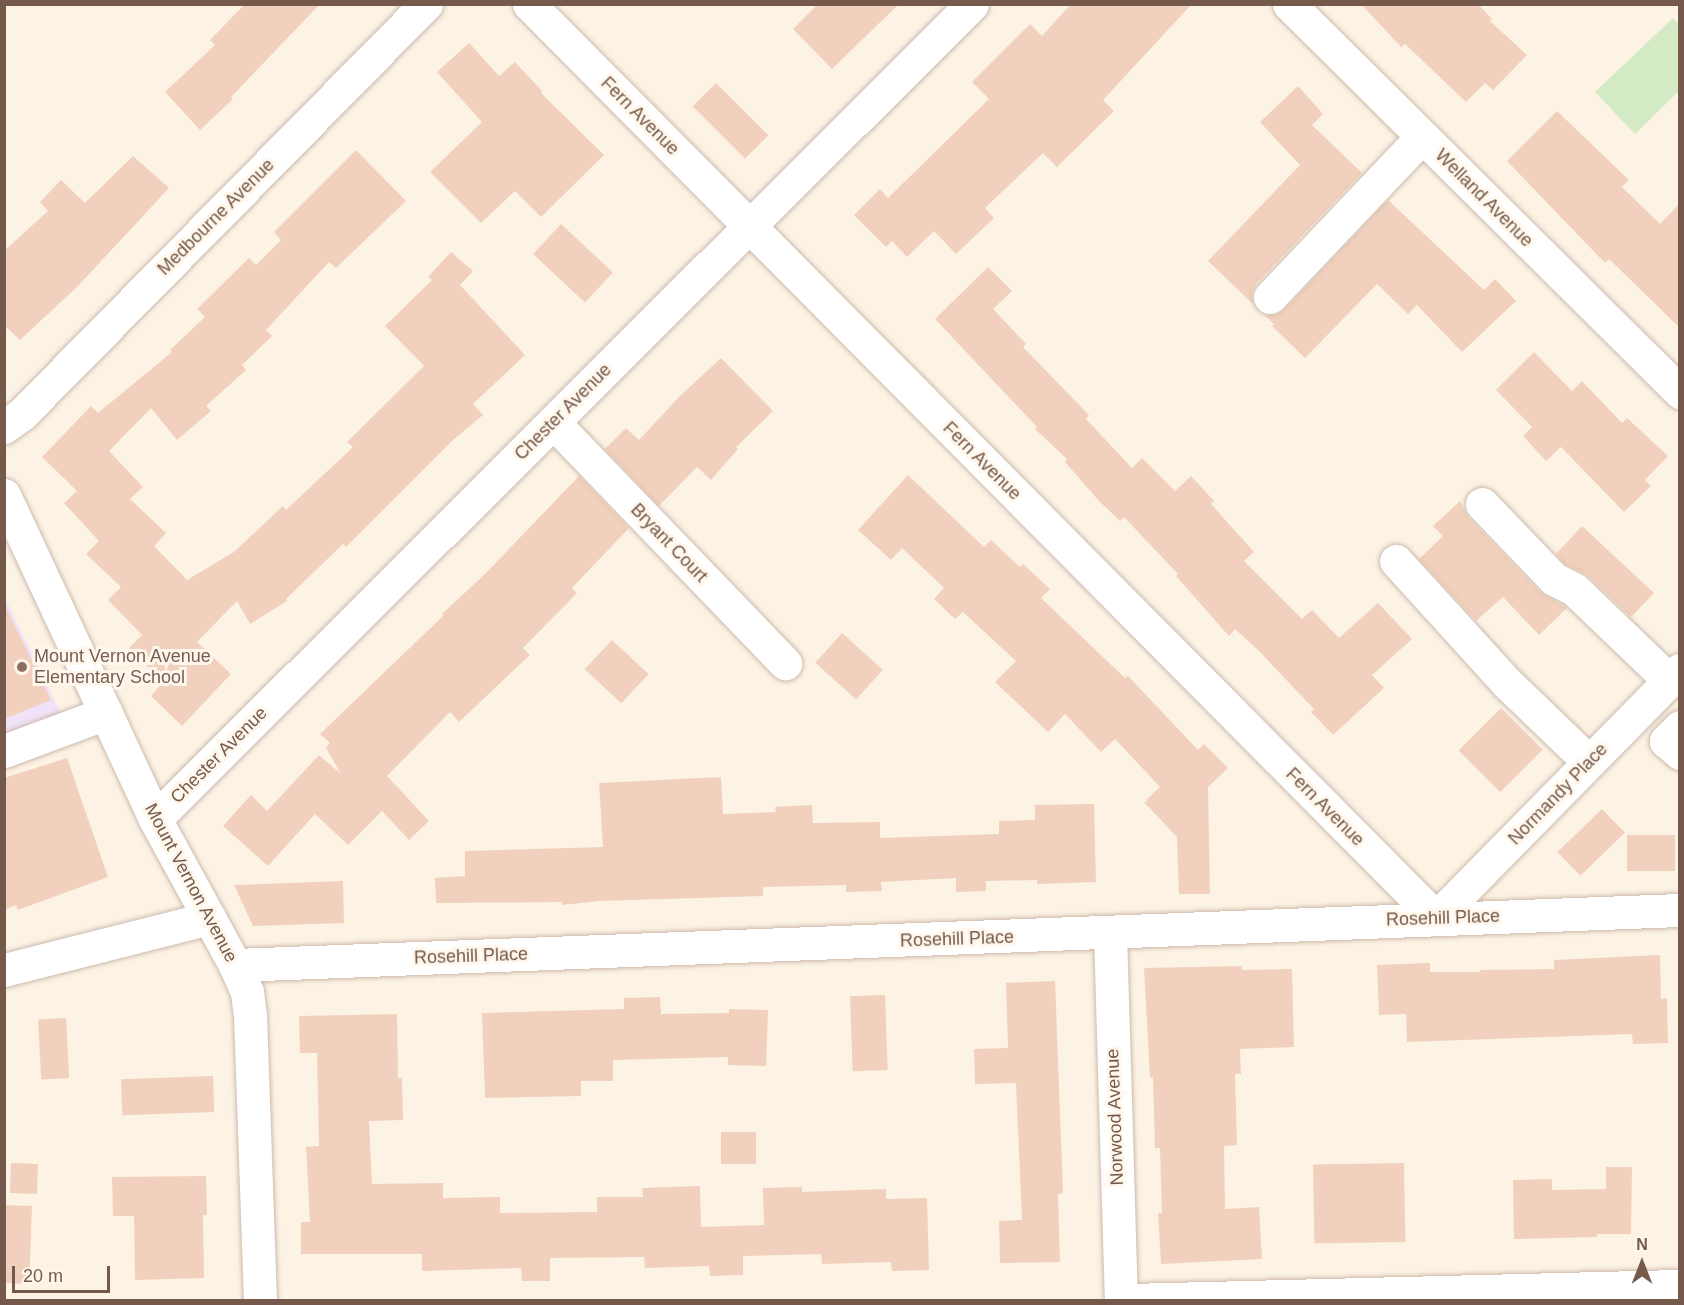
<!DOCTYPE html>
<style>
body{margin:0}
#map{position:relative;width:1684px;height:1305px;overflow:hidden;background:#fcf3e5;font-family:Helvetica,sans-serif}
div>[style]{position:absolute}
.education>*{inset:0;background:#f0e2f8}
.green>*{inset:0;background:#d4eac4}
.building>*{inset:0;background:#f1d1bd;transform-origin:0 0}
.roads{filter:drop-shadow(0 0 2px #cebaac) drop-shadow(0 0 2px #cebaac)}
.minor>*{height:33px;margin:-16.5px;padding:0 16.5px;transform-origin:16.5px;border-radius:16.5px;background:#fff}
.dots>*{width:16px;height:16px;translate:-50% -50%;box-sizing:border-box;border:3px solid #fff7ec;border-radius:50%}
span{translate:-50% -50%;white-space:nowrap;text-align:center;line-height:1.15;-webkit-text-stroke:6px #fff7ec;paint-order:stroke}
.street-label{font-size:18px;color:#75594b}
.education-label{font-size:18px;color:#785e54}
.left{translate:0 -50%;text-align:left}
.frame{position:absolute;inset:0;border:6px solid #75594b;pointer-events:none}
.north{position:absolute;left:1612px;top:1233px;width:60px;height:60px;-webkit-text-stroke:4px #fff7ec;paint-order:stroke;rotate:0deg;font-size:16px;font-weight:700;line-height:24px;text-align:center;color:#75594b}
.north::after{content:'';display:block;margin:auto;width:21px;height:27px;background:#75594b;clip-path:polygon(50% 0,100% 100%,50% 72%,0 100%)}
.scale{position:absolute;left:12px;top:1266px;width:98px;height:27px;box-sizing:border-box;border:3px solid #75594b;border-top:0;padding-left:8px;font-size:18px;line-height:21px;white-space:nowrap;color:#75594b;-webkit-text-stroke:4px #fff7ec;paint-order:stroke}
</style>
<div id="map">
<div class="education">
<div style="clip-path:polygon(4px 596px,73px 739px,4px 763px)"></div>
</div>
<div class="green">
<div style="clip-path:polygon(1673px 18px,1679px 24px,1679px 91px,1635px 134px,1595px 92px)"></div>
</div>
<div class="building">
<div style="clip-path:polygon(245px 4px,320px 4px,231px 97px,233px 99px,200px 130px,165px 92px,215px 45px,210px 40px)"></div>
<div style="clip-path:polygon(818px 4px,899px 4px,832px 69px,793px 29px)"></div>
<div style="clip-path:polygon(1071px 4px,1192px 4px,1103px 100px,1114px 111px,1057px 167px,1043px 153px,985px 208px,994px 218px,956px 254px,934px 231px,907px 257px,892px 241px,886px 247px,854px 215px,880px 189px,888px 198px,989px 99px,972px 82px,1030px 24px,1042px 36px)"></div>
<div style="clip-path:polygon(1361px 4px,1478px 4px,1492px 19px,1490px 21px,1527px 55px,1493px 90px,1485px 83px,1466px 102px,1405px 44px,1401px 47px)"></div>
<div style="clip-path:polygon(469px 43px,499px 76px,515px 62px,542px 91px,541px 93px,604px 155px,541px 217px,515px 191px,481px 223px,430px 172px,482px 122px,437px 72px)"></div>
<div style="left:716px;top:83px;width:74px;height:33px;rotate:45deg"></div>
<div style="clip-path:polygon(1298px 86px,1323px 114px,1312px 125px,1362px 173px,1256px 284px,1252px 293px,1253px 304px,1208px 261px,1300px 165px,1260px 122px)"></div>
<div style="clip-path:polygon(1557px 111px,1629px 180px,1622px 187px,1660px 224px,1680px 203px,1680px 328px,1609px 259px,1605px 263px,1507px 161px)"></div>
<div style="clip-path:polygon(356px 150px,406px 201px,336px 268px,329px 262px,266px 330px,272px 336px,242px 365px,246px 370px,206px 406px,211px 411px,177px 440px,151px 408px,109px 451px,143px 487px,130px 499px,166px 533px,154px 546px,187px 580px,234px 552px,283px 506px,286px 510px,353px 447px,347px 442px,424px 366px,385px 326px,432px 280px,428px 277px,451px 252px,473px 271px,460px 285px,525px 355px,473px 404px,483px 415px,453px 440px,346px 547px,343px 544px,286px 599px,287px 601px,250px 624px,237px 601px,197px 642px,231px 674px,182px 726px,151px 696px,163px 682px,129px 648px,142px 635px,108px 600px,121px 587px,86px 554px,99px 541px,64px 503px,77px 491px,42px 457px,91px 406px,98px 413px,172px 352px,170px 350px,205px 317px,197px 309px,249px 258px,256px 265px,281px 240px,274px 232px)"></div>
<div style="clip-path:polygon(133px 156px,169px 188px,78px 286px,20px 340px,4px 325px,4px 251px,48px 211px,40px 202px,61px 180px,85px 203px)"></div>
<div style="clip-path:polygon(1388px 200px,1484px 290px,1495px 279px,1516px 301px,1462px 352px,1417px 305px,1408px 314px,1377px 284px,1305px 358px,1272px 326px,1274px 324px,1264px 315px,1275px 315px,1284px 310px)"></div>
<div style="left:561px;top:224px;width:71px;height:41px;rotate:43deg"></div>
<div style="clip-path:polygon(988px 267px,1012px 291px,993px 309px,1026px 344px,1023px 347px,1089px 415px,1086px 419px,1132px 468px,1142px 458px,1175px 491px,1191px 476px,1214px 501px,1211px 504px,1254px 552px,1244px 561px,1302px 619px,1312px 610px,1339px 638px,1378px 603px,1412px 639px,1372px 675px,1384px 688px,1333px 735px,1311px 712px,1314px 709px,1258px 650px,1235px 629px,1229px 636px,1176px 576px,1178px 574px,1124px 517px,1120px 521px,1099px 501px,1065px 462px,1067px 459px,1035px 429px,1037px 427px,935px 319px)"></div>
<div style="clip-path:polygon(1534px 352px,1572px 391px,1582px 381px,1622px 423px,1627px 418px,1668px 456px,1645px 480px,1651px 486px,1624px 512px,1561px 447px,1546px 461px,1523px 436px,1532px 427px,1496px 390px)"></div>
<div style="clip-path:polygon(721px 358px,773px 411px,736px 447px,738px 449px,711px 480px,697px 467px,659px 506px,605px 449px,626px 428px,639px 440px,680px 396px)"></div>
<div style="clip-path:polygon(908px 475px,984px 547px,991px 540px,1020px 567px,1023px 564px,1050px 589px,1041px 598px,1125px 678px,1128px 676px,1198px 750px,1204px 744px,1228px 768px,1208px 787px,1210px 894px,1179px 894px,1177px 837px,1144px 802px,1148px 802px,1146px 800px,1160px 787px,1115px 739px,1101px 752px,1065px 714px,1048px 732px,995px 682px,1016px 661px,963px 612px,955px 619px,934px 599px,944px 588px,902px 548px,891px 560px,858px 530px)"></div>
<div style="clip-path:polygon(579px 476px,629px 528px,572px 588px,577px 593px,523px 648px,530px 655px,459px 722px,450px 712px,387px 776px,429px 821px,409px 840px,382px 811px,348px 845px,315px 814px,268px 866px,223px 826px,251px 795px,267px 811px,319px 755px,341px 774px,326px 748px,330px 743px,320px 734px,443px 616px,442px 614px,487px 572px)"></div>
<div style="clip-path:polygon(1460px 501px,1468px 517px,1540px 592px,1567px 608px,1539px 635px,1503px 597px,1476px 621px,1419px 559px,1443px 536px,1433px 526px)"></div>
<div style="clip-path:polygon(1582px 526px,1654px 593px,1631px 617px,1587px 575px,1565px 564px,1556px 554px)"></div>
<div style="clip-path:polygon(4px 603px,51px 700px,4px 719px)"></div>
<div style="left:842px;top:633px;width:55px;height:40px;rotate:42deg"></div>
<div style="left:612px;top:640px;width:50px;height:40px;rotate:43deg"></div>
<div style="left:1501px;top:708px;width:59px;height:60px;rotate:45deg"></div>
<div style="clip-path:polygon(67px 758px,108px 877px,18px 910px,16px 905px,4px 910px,4px 778px)"></div>
<div style="clip-path:polygon(721px 777px,723px 814px,776px 812px,775px 807px,812px 805px,813px 823px,880px 822px,880px 838px,999px 834px,999px 821px,1035px 820px,1035px 805px,1094px 804px,1096px 882px,1037px 884px,1037px 880px,986px 881px,986px 891px,956px 892px,956px 878px,881px 882px,882px 891px,846px 892px,846px 885px,763px 887px,763px 896px,599px 901px,562px 905px,562px 902px,436px 903px,435px 878px,465px 876px,465px 851px,603px 847px,599px 783px)"></div>
<div style="left:1602px;top:809px;width:33px;height:62px;rotate:46deg"></div>
<div style="left:1675px;top:835px;width:36px;height:48px;rotate:90deg"></div>
<div style="clip-path:polygon(343px 881px,344px 923px,253px 926px,234px 885px)"></div>
<div style="clip-path:polygon(1660px 955px,1661px 999px,1667px 998px,1668px 1043px,1633px 1044px,1632px 1034px,1407px 1042px,1406px 1014px,1379px 1015px,1377px 965px,1430px 963px,1430px 972px,1480px 972px,1480px 970px,1554px 969px,1554px 960px)"></div>
<div style="clip-path:polygon(1242px 966px,1242px 970px,1292px 969px,1294px 1047px,1240px 1049px,1241px 1074px,1235px 1074px,1237px 1145px,1224px 1146px,1225px 1209px,1259px 1207px,1262px 1259px,1161px 1264px,1158px 1213px,1162px 1213px,1160px 1148px,1155px 1148px,1153px 1077px,1150px 1077px,1144px 968px)"></div>
<div style="clip-path:polygon(1055px 981px,1063px 1193px,1058px 1194px,1060px 1262px,1000px 1263px,999px 1221px,1022px 1220px,1016px 1083px,975px 1084px,974px 1049px,1008px 1048px,1006px 983px)"></div>
<div style="left:885px;top:995px;width:75px;height:35px;rotate:88deg"></div>
<div style="clip-path:polygon(660px 997px,661px 1014px,729px 1013px,729px 1009px,768px 1010px,766px 1066px,728px 1065px,728px 1057px,613px 1060px,613px 1081px,581px 1081px,581px 1096px,485px 1098px,482px 1013px,624px 1009px,624px 998px)"></div>
<div style="clip-path:polygon(397px 1014px,398px 1078px,402px 1078px,403px 1120px,369px 1121px,372px 1184px,443px 1183px,443px 1198px,500px 1197px,500px 1213px,597px 1212px,597px 1197px,643px 1197px,642px 1188px,700px 1186px,701px 1227px,764px 1225px,763px 1188px,802px 1187px,802px 1192px,886px 1189px,886px 1199px,927px 1198px,929px 1270px,892px 1271px,891px 1262px,822px 1264px,821px 1254px,743px 1256px,743px 1275px,710px 1276px,709px 1266px,645px 1268px,644px 1257px,550px 1258px,550px 1281px,522px 1281px,521px 1268px,422px 1271px,422px 1254px,301px 1254px,301px 1222px,310px 1222px,306px 1147px,319px 1146px,317px 1053px,300px 1053px,299px 1016px)"></div>
<div style="left:66px;top:1018px;width:60px;height:28px;rotate:87deg"></div>
<div style="left:213px;top:1076px;width:36px;height:92px;rotate:88deg"></div>
<div style="left:721px;top:1132px;width:35px;height:32px"></div>
<div style="left:11px;top:1163px;width:27px;height:30px;rotate:2deg"></div>
<div style="left:1404px;top:1163px;width:79px;height:91px;rotate:89deg"></div>
<div style="clip-path:polygon(1606px 1167px,1632px 1167px,1631px 1234px,1597px 1234px,1597px 1237px,1514px 1239px,1513px 1180px,1552px 1179px,1552px 1190px,1606px 1189px)"></div>
<div style="clip-path:polygon(206px 1176px,207px 1215px,203px 1215px,204px 1278px,135px 1280px,134px 1216px,113px 1216px,112px 1177px)"></div>
<div style="left:5px;top:1205px;width:27px;height:78px;rotate:2deg"></div>
</div>
<div class="roads">
<div class="minor">
<div style="left:529px;top:4px;width:1288px;rotate:45.22deg"></div>
<div style="left:1436px;top:918px;width:348px;rotate:-45.5deg"></div>
<div style="left:1289px;top:4px;width:551px;rotate:44.78deg"></div>
<div style="left:1270px;top:297px;width:221px;rotate:-46.5deg"></div>
<div style="left:553px;top:422px;width:335px;rotate:46.1deg"></div>
<div style="left:4px;top:427px;width:22px;rotate:-36deg"></div>
<div style="left:22px;top:414px;width:576px;rotate:-45.42deg"></div>
<div style="left:4px;top:495px;width:357px;rotate:65deg"></div>
<div style="left:155px;top:819px;width:166px;rotate:61.3deg"></div>
<div style="left:235px;top:965px;width:30px;rotate:66deg"></div>
<div style="left:247px;top:992px;width:23px;rotate:83deg"></div>
<div style="left:250px;top:1015px;width:285px;rotate:88deg"></div>
<div style="left:1482px;top:504px;width:104px;rotate:46.2deg"></div>
<div style="left:1554px;top:579px;width:22px;rotate:27deg"></div>
<div style="left:1574px;top:589px;width:133px;rotate:43.8deg"></div>
<div style="left:1396px;top:561px;width:166px;rotate:47.7deg"></div>
<div style="left:1508px;top:684px;width:112px;rotate:43.9deg"></div>
<div style="left:1680px;top:727px;width:20px;rotate:135deg"></div>
<div style="left:1666px;top:741px;width:18px;rotate:41deg"></div>
<div style="left:4px;top:751px;width:109px;rotate:-20.4deg"></div>
<div style="left:155px;top:819px;width:1154px;rotate:-44.93deg"></div>
<div style="left:1110px;top:933px;width:367px;rotate:88.3deg"></div>
<div style="left:235px;top:965px;width:1446px;rotate:-2.18deg"></div>
<div style="left:4px;top:970px;width:212px;rotate:-14.2deg"></div>
<div style="left:1129px;top:1300px;width:551px;rotate:-1.46deg"></div>
</div>
</div>
<div class="dots">
<div style="left:22px;top:667px;background:#8d6e63"></div>
</div>
<div class="street-label">
<span style="left:640px;top:116px;rotate:45deg">Fern Avenue</span>
<span style="left:1484px;top:198px;rotate:45deg">Welland Avenue</span>
<span style="left:216px;top:217px;rotate:-45deg">Medbourne Avenue</span>
<span style="left:563px;top:412px;rotate:-45deg">Chester Avenue</span>
<span style="left:982px;top:461px;rotate:45deg">Fern Avenue</span>
<span style="left:669px;top:543px;rotate:46deg">Bryant Court</span>
<span style="left:219px;top:755px;rotate:-45deg">Chester Avenue</span>
<span style="left:1558px;top:794px;rotate:-46deg">Normandy Place</span>
<span style="left:1325px;top:807px;rotate:45deg">Fern Avenue</span>
<span style="left:191px;top:883px;rotate:62deg">Mount Vernon Avenue</span>
<span style="left:1443px;top:918px;rotate:-2deg">Rosehill Place</span>
<span style="left:957px;top:939px;rotate:-2deg">Rosehill Place</span>
<span style="left:471px;top:956px;rotate:-2deg">Rosehill Place</span>
<span style="left:1115px;top:1117px;rotate:-92deg">Norwood Avenue</span>
</div>
<div class="education-label">
<span class="left" style="left:34px;top:667px">Mount Vernon Avenue<br>Elementary School</span>
</div>
<div class="frame"></div>
<div class="north">N</div>
<div class="scale">20 m</div>
</div>
